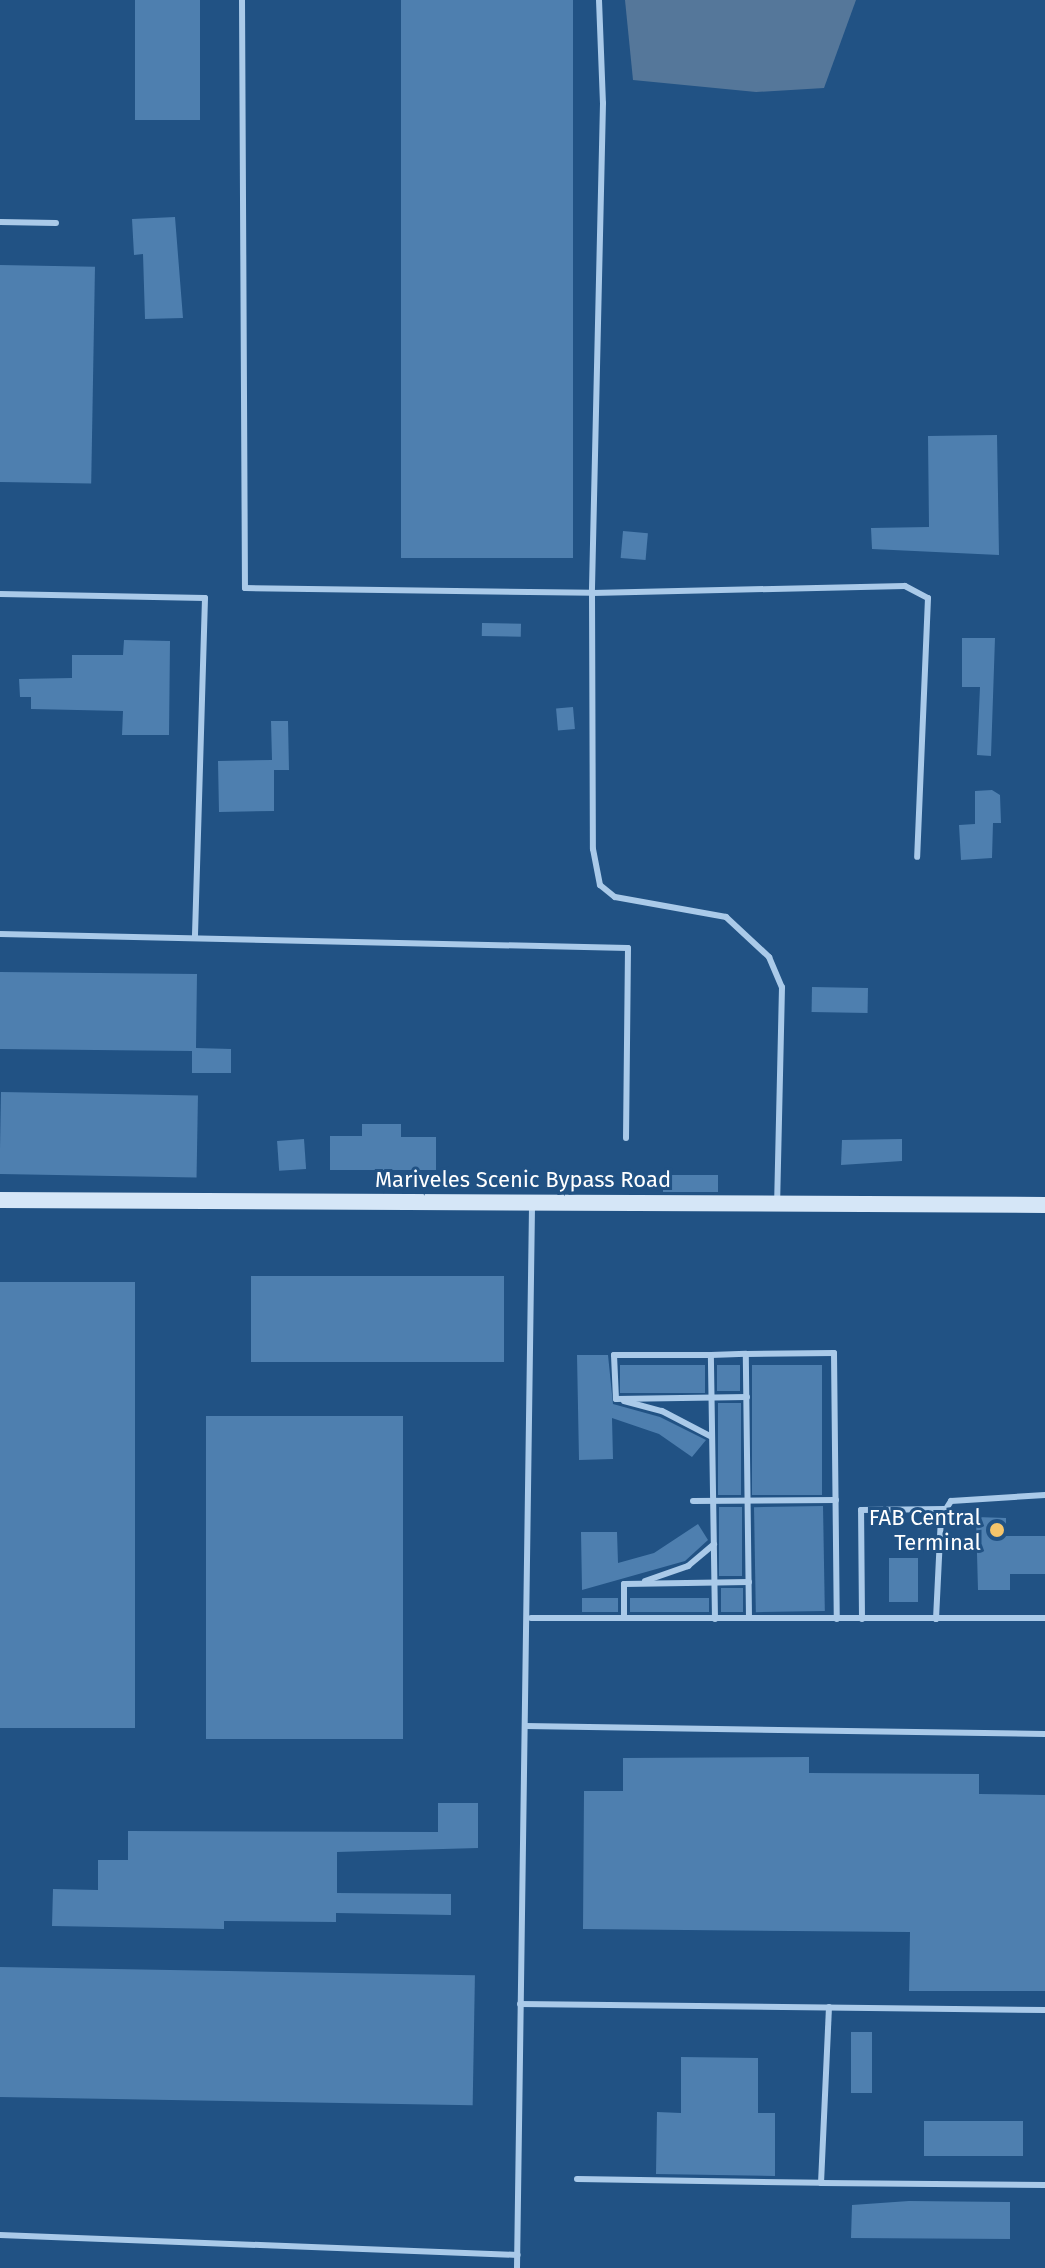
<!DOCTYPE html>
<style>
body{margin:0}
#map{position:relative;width:1045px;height:2268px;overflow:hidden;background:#215284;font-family:"Fira Sans",sans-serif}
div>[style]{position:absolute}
.water>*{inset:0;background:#55779a}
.building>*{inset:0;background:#4e7faf;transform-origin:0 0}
.service>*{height:6px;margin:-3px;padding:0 3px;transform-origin:3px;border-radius:3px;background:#aacae9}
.secondary>*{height:16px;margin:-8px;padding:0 8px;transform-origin:8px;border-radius:8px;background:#d5e6f7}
.dots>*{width:22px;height:22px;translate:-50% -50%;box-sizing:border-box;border:4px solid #215284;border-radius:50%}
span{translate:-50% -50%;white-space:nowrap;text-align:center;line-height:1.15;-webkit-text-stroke:6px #215284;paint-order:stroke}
.street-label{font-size:22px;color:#fff}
.poi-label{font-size:22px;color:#fff}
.right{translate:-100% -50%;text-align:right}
</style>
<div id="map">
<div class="water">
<div style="clip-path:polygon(625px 0,856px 0,824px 88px,756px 92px,633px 80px)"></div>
</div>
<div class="building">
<div style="left:135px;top:0;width:65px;height:120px"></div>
<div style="left:401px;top:0;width:172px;height:558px"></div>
<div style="clip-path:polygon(175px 217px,183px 318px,145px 319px,143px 254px,134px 255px,132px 219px)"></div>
<div style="left:0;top:265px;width:95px;height:217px;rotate:1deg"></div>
<div style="clip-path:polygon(997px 435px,999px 555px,872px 549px,871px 528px,929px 527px,928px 436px)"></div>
<div style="left:623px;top:531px;width:25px;height:27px;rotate:5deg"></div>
<div style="left:482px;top:623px;width:39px;height:13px;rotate:1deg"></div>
<div style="clip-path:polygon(962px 638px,995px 638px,991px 756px,977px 755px,980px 687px,962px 687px)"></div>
<div style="clip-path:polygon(124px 640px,170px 641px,169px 735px,122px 735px,123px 711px,31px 709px,31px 697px,20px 697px,19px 679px,72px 678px,72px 655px,123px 655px)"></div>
<div style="left:573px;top:707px;width:22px;height:17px;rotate:85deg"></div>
<div style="clip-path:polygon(271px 721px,288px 721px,289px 770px,274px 770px,274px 811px,219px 812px,218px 761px,272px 760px)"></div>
<div style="clip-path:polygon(992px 790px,1000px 795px,1001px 823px,993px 823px,992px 858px,961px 860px,959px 825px,975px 824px,975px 791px)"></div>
<div style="clip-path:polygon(0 972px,197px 974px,196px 1048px,231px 1049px,231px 1073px,192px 1073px,192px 1051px,0 1049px)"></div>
<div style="left:812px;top:987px;width:56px;height:25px;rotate:1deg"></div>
<div style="left:1px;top:1092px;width:197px;height:82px;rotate:1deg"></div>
<div style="clip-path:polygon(362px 1124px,401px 1124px,401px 1137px,436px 1137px,436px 1170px,330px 1170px,330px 1136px,362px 1136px)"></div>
<div style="left:304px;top:1139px;width:30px;height:27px;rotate:86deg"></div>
<div style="clip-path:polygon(902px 1139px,902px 1161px,841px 1165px,842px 1140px)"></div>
<div style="left:663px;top:1175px;width:55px;height:17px"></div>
<div style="left:251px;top:1276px;width:253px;height:86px"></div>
<div style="left:0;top:1282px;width:135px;height:446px"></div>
<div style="clip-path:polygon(577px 1355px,608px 1355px,613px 1404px,660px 1417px,706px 1440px,692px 1457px,659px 1434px,612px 1418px,613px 1459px,579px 1460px)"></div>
<div style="left:620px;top:1365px;width:85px;height:28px"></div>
<div style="left:717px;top:1365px;width:23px;height:26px"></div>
<div style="left:752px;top:1365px;width:70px;height:130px"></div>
<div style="left:718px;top:1403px;width:23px;height:92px"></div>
<div style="left:403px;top:1416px;width:323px;height:197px;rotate:90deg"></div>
<div style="left:823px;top:1506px;width:105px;height:69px;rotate:89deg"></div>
<div style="left:719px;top:1507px;width:23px;height:69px"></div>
<div style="clip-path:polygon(976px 1517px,1006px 1518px,1006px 1536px,1045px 1536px,1045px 1574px,1010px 1574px,1010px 1590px,978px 1590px)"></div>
<div style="clip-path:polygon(698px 1524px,708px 1540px,685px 1561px,582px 1590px,581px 1532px,617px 1532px,618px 1563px,654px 1553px)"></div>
<div style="left:889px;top:1558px;width:29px;height:44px"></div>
<div style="left:721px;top:1588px;width:22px;height:24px"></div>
<div style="left:582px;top:1598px;width:36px;height:14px"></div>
<div style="left:630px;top:1598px;width:79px;height:14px"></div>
<div style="clip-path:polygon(809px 1757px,809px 1773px,979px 1774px,979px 1794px,1045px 1795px,1045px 1991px,909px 1991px,910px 1932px,583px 1929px,584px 1791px,623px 1791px,623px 1758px)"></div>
<div style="clip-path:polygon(438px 1803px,478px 1803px,478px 1848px,337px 1852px,337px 1893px,451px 1894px,451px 1915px,336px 1913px,336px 1922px,224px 1921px,224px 1929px,52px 1926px,53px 1889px,98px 1890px,98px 1860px,128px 1860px,128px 1831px,438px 1832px)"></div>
<div style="left:0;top:1967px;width:475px;height:130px;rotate:1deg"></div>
<div style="left:851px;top:2032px;width:21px;height:61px"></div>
<div style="clip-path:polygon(681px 2057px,758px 2058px,758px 2113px,775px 2113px,775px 2176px,656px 2174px,657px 2112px,681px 2113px)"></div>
<div style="left:924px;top:2121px;width:99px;height:35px"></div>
<div style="clip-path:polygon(909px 2201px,1010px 2202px,1010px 2239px,851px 2238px,852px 2205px)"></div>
</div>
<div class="service">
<div style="left:242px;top:0;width:588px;rotate:89.71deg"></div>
<div style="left:245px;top:588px;width:347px;rotate:0.8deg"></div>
<div style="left:592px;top:593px;width:256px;rotate:89.8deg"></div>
<div style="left:593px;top:849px;width:37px;rotate:79deg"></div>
<div style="left:600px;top:885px;width:19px;rotate:39deg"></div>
<div style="left:615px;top:897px;width:113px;rotate:10.2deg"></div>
<div style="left:726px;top:917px;width:59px;rotate:42.9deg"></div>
<div style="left:769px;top:957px;width:33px;rotate:67deg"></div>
<div style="left:782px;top:987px;width:214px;rotate:91.3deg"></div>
<div style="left:599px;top:0;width:103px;rotate:87.8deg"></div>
<div style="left:603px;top:103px;width:490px;rotate:91.3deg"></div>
<div style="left:592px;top:593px;width:313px;rotate:-1.3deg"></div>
<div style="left:905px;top:586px;width:26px;rotate:28deg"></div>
<div style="left:928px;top:598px;width:259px;rotate:92.4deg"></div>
<div style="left:0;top:222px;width:56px;rotate:1deg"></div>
<div style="left:0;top:594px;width:205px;rotate:1.1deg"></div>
<div style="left:205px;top:598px;width:340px;rotate:91.7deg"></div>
<div style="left:0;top:934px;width:628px;rotate:1.28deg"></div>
<div style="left:628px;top:948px;width:190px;rotate:90.6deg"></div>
<div style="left:711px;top:1355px;width:97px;rotate:180deg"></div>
<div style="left:614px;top:1355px;width:44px;rotate:87.4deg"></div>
<div style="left:616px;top:1399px;width:131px;rotate:-0.9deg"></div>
<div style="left:624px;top:1401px;width:39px;rotate:15deg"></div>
<div style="left:662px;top:1411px;width:56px;rotate:27.5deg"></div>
<div style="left:693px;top:1501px;width:143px;rotate:-0.4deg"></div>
<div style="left:645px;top:1581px;width:46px;rotate:-19.2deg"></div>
<div style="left:688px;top:1566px;width:34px;rotate:-40deg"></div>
<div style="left:624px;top:1584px;width:125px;rotate:-0.9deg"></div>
<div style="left:624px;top:1584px;width:34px;rotate:90deg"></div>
<div style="left:531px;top:1618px;width:514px"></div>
<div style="left:749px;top:1618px;width:264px;rotate:-90.7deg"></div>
<div style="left:746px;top:1354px;width:88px;rotate:-0.7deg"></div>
<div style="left:834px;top:1353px;width:266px;rotate:89.4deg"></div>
<div style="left:715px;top:1619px;width:264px;rotate:-90.9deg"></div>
<div style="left:711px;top:1355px;width:35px;rotate:-2deg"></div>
<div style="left:862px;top:1619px;width:109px;rotate:-90.5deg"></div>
<div style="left:861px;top:1510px;width:84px;rotate:-0.7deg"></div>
<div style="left:936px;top:1619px;width:102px;rotate:-87.2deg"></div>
<div style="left:941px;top:1517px;width:19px;rotate:-58deg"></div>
<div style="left:951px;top:1501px;width:94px;rotate:-3.7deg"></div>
<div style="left:525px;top:1726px;width:520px;rotate:0.88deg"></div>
<div style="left:520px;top:2004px;width:525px;rotate:0.65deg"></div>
<div style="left:829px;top:2007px;width:176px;rotate:92.6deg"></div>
<div style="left:821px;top:2183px;width:224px;rotate:0.5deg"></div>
<div style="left:577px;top:2179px;width:244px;rotate:0.9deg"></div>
<div style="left:0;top:2235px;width:518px;rotate:2.21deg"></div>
<div style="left:517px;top:2268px;width:1064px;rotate:-89.19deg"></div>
</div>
<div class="secondary">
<div style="left:0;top:1200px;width:1045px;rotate:0.27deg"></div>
</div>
<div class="dots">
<div style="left:997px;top:1530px;background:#f5c56b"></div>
</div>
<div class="street-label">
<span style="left:523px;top:1180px">Mariveles Scenic Bypass Road</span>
</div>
<div class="poi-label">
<span class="right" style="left:981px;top:1530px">FAB Central<br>Terminal</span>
</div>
</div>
